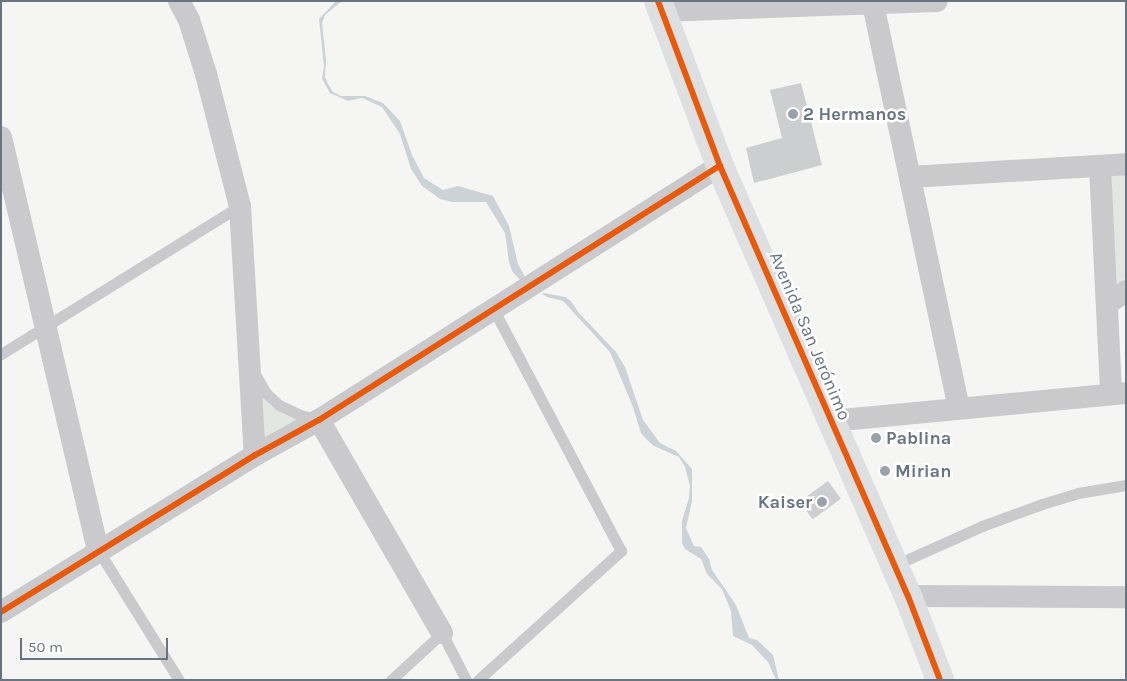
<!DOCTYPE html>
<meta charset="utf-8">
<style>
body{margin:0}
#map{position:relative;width:1127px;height:681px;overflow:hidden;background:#f5f5f4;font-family:Karla,sans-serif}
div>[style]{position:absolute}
.green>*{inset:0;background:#e3e7e2}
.water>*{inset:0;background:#ccd2d6}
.building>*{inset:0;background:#cdcecf;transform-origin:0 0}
.lane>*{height:11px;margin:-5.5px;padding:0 5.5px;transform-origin:5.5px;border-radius:5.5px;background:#cacacc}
.street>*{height:22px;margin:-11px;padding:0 11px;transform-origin:11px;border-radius:11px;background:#cacacc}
.secondary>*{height:28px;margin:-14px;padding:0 14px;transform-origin:14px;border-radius:14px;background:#dedfe0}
.cycleway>*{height:6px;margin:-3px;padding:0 3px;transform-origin:3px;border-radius:3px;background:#e8590c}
.dots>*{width:14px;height:14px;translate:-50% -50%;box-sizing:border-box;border:2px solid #fff;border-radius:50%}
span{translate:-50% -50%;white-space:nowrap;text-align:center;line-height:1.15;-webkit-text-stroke:5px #fff;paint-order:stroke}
.poi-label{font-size:18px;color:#687482;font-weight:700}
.left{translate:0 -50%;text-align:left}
.right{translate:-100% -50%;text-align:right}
.street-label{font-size:18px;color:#687482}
.frame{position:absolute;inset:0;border:2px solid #687482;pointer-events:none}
.scale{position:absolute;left:20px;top:638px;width:148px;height:22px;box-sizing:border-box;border:2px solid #687482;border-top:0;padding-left:6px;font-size:15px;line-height:18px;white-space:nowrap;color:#687482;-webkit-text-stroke:4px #fff;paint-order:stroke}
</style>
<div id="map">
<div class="green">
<div style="clip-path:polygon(1126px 173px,1126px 278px,1117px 285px,1111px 176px)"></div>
<div style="clip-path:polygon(261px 395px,272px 407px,301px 421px,263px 442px)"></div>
</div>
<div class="water">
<div style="clip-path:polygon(336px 1px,342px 1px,325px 15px,322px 23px,326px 60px,325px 77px,328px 84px,333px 92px,341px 96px,365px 96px,383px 103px,400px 121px,412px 155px,424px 178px,435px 185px,443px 190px,458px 186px,493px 196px,509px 226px,518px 264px,525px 277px,520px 280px,512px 271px,509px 262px,505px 233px,486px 202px,452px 202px,440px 199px,422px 186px,411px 169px,400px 134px,382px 107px,362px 98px,348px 101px,330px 93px,322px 79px,324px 66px,319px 19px)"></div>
<div style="clip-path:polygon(544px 293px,565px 297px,571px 301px,579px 313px,616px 352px,625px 367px,643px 420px,660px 443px,676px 451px,692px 469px,692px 501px,686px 528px,694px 546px,701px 547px,709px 559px,712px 570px,736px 605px,749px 638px,757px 640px,773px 655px,779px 680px,776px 680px,768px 662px,752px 645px,733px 636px,731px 611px,722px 589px,707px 574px,701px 559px,685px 549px,682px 543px,682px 521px,689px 498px,690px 486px,685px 467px,679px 457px,654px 446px,647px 440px,641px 433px,633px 407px,610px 352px,563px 301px,547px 297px,542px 294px)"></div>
</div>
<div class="building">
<div style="clip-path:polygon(801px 83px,822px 165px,754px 183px,746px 148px,782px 138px,770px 90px)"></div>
<div style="left:828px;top:481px;width:22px;height:35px;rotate:54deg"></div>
</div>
<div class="lane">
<div style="left:1px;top:354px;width:281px;rotate:-31.8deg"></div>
<div style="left:255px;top:374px;width:22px;rotate:60deg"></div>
<div style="left:266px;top:393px;width:18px;rotate:43deg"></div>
<div style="left:279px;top:405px;width:23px;rotate:25deg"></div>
<div style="left:300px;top:415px;width:18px;rotate:13deg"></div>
<div style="left:98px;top:550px;width:153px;rotate:58.1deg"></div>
<div style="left:895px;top:565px;width:95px;rotate:-24.1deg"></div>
<div style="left:982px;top:526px;width:64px;rotate:-20.1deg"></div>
<div style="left:1042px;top:504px;width:38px;rotate:-17deg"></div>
<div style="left:1078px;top:493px;width:49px;rotate:-9.5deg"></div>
<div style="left:391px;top:680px;width:69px;rotate:-42.7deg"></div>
<div style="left:442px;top:633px;width:53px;rotate:62.9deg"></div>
<div style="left:478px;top:680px;width:193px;rotate:-42.1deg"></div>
<div style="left:621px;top:551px;width:272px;rotate:-117.8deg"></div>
</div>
<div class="street">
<div style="left:179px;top:1px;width:21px;rotate:62deg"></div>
<div style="left:189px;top:20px;width:57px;rotate:72.5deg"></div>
<div style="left:206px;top:74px;width:136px;rotate:75.6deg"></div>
<div style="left:240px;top:206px;width:249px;rotate:86.6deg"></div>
<div style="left:873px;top:4px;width:413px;rotate:78deg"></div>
<div style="left:662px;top:11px;width:275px;rotate:-2.1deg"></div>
<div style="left:1px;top:137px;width:424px;rotate:76.8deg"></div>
<div style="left:1100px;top:166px;width:228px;rotate:87.2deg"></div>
<div style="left:910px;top:177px;width:216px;rotate:-3.4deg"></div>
<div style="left:1107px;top:304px;width:23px;rotate:-34deg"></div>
<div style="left:319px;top:420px;width:246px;rotate:60deg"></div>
<div style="left:831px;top:421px;width:296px;rotate:-5.4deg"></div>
<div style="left:908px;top:596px;width:218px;rotate:0.3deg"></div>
<div style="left:1px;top:612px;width:299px;rotate:-31.7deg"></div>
<div style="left:255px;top:455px;width:73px;rotate:-28.7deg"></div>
<div style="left:319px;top:420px;width:475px;rotate:-32.4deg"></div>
</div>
<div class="secondary">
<div style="left:658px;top:1px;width:176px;rotate:69.4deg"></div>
<div style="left:720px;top:166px;width:469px;rotate:66.4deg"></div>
<div style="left:908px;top:596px;width:90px;rotate:69.1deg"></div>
</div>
<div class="cycleway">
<div style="left:658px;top:1px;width:176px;rotate:69.4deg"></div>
<div style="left:720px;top:166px;width:469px;rotate:66.4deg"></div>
<div style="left:908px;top:596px;width:90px;rotate:69.1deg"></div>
<div style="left:1px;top:612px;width:299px;rotate:-31.7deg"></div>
<div style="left:255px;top:455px;width:73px;rotate:-28.7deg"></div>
<div style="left:319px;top:420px;width:475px;rotate:-32.4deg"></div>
</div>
<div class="dots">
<div style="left:793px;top:114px;background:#99a1aa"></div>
<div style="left:876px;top:438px;background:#99a1aa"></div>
<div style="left:885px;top:471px;background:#99a1aa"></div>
<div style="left:822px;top:502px;background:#99a1aa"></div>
</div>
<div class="poi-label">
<span class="left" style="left:803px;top:114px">2 Hermanos</span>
<span class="left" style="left:886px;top:438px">Pablina</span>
<span class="left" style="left:895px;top:471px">Mirian</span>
<span class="right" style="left:812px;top:502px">Kaiser</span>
</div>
<div class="street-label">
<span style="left:810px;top:336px;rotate:67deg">Avenida San Jerónimo</span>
</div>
<div class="frame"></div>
<div class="scale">50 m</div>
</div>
